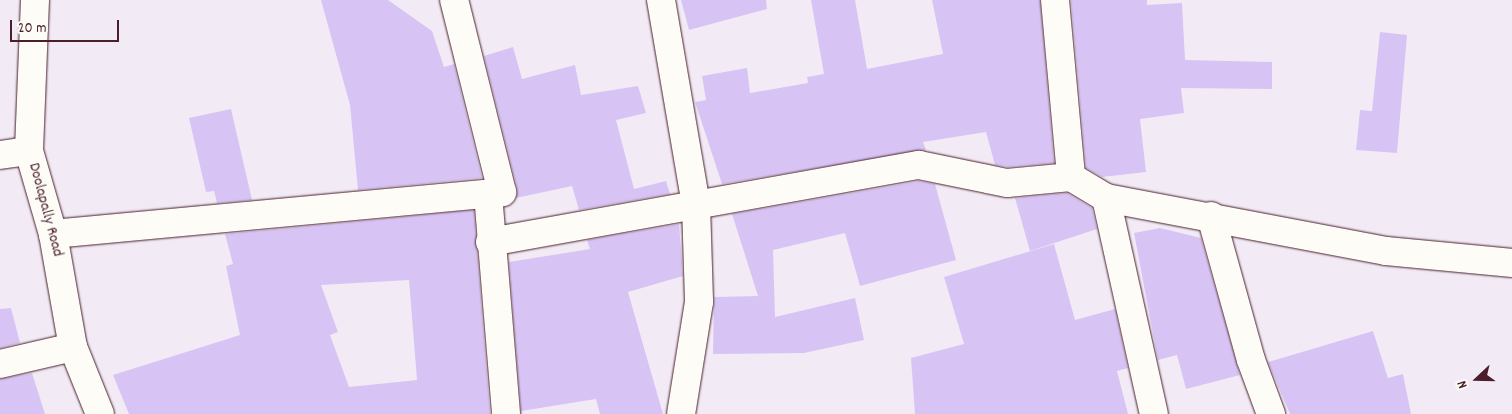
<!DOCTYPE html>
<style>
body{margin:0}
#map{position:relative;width:1512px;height:414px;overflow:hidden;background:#f2ebf6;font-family:Dekko,sans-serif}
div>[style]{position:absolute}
.building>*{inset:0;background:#d8c4f4}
.roads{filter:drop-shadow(0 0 1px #4a1f2b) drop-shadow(0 0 1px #4a1f2b)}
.minor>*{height:28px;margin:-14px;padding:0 14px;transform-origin:14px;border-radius:14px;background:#fdfcf7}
.secondary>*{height:28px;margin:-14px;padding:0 14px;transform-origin:14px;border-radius:14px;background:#fdfcf7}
span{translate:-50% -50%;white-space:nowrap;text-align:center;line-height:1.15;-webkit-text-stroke:5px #fdfcf7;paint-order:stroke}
.street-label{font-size:16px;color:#4a1f2b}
.north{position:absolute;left:1452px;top:354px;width:50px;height:50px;-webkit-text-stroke:4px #fdfcf7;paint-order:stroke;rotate:249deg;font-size:14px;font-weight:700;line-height:20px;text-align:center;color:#4a1f2b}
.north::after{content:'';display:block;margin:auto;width:18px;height:22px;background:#4a1f2b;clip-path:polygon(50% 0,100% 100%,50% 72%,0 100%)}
.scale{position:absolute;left:10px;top:20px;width:109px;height:22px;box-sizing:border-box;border:2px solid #4a1f2b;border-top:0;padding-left:6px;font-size:15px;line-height:18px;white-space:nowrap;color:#4a1f2b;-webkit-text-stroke:4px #fdfcf7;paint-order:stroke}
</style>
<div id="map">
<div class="building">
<div style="clip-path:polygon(321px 0,388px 0,432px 31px,444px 67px,454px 64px,482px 178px,358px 190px,350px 105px)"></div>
<div style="clip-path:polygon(681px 0,766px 0,767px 9px,689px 30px)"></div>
<div style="clip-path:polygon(811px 0,855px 0,867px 69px,943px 54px,932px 0,1040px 0,1054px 163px,1008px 167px,995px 165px,986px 132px,923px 142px,926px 150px,722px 184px,695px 102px,706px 100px,702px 76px,747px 68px,750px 93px,808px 83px,807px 77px,824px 74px)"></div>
<div style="clip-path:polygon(1071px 0,1147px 0,1147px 5px,1182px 3px,1185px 60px,1272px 62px,1272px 89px,1181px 88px,1184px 113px,1140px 119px,1146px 172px,1102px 177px,1086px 168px)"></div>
<div style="clip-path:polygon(1380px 32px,1407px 35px,1397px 153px,1356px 150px,1360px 110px,1372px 111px)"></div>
<div style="clip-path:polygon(513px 47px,522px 79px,575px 65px,581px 95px,638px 86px,646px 113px,616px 120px,634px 189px,666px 181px,670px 194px,579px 210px,572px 186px,516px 198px,517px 188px,484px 56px)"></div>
<div style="clip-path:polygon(231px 109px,252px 200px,217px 203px,214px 191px,206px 192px,189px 118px)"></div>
<div style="clip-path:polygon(919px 181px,935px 184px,956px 260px,860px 286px,845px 233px,773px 250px,775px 317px,855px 298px,864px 340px,804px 353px,713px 354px,714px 297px,758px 296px,732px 214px)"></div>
<div style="clip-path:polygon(1067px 193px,1092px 208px,1097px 229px,1030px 251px,1015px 198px)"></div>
<div style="clip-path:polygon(evenodd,474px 210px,490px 414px,129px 414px,113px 375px,240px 335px,226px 266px,233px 264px,225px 234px,474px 210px,409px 280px,417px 380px,349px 387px,330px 335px,338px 332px,321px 285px,409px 280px)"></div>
<div style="clip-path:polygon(679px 224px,683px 276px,628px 292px,663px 414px,600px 414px,596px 399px,521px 411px,509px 262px,590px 249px,587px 240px)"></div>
<div style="clip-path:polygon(1160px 228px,1201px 238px,1240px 375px,1186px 389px,1177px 355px,1158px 360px,1134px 233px)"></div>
<div style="clip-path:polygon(1054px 244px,1075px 320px,1115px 309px,1128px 368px,1117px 371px,1128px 414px,915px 414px,911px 358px,964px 344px,944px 277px)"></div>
<div style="clip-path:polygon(11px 308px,20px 343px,0 348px,0 309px)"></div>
<div style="clip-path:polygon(1373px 331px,1388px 378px,1403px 374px,1411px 414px,1290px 414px,1268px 362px)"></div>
<div style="clip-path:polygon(32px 373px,45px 414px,0 414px,0 379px)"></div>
</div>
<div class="roads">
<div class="minor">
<div style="left:661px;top:0;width:208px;rotate:80.3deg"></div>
<div style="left:696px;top:205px;width:97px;rotate:88.2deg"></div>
<div style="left:699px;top:302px;width:113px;rotate:99.1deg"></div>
<div style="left:1055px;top:0;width:178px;rotate:84.8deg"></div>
<div style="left:0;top:155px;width:29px;rotate:-8deg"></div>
<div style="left:488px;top:194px;width:221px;rotate:85.3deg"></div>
<div style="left:1106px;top:198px;width:221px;rotate:77.5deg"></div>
<div style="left:1211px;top:216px;width:149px;rotate:74.5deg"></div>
<div style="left:1251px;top:360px;width:58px;rotate:69.7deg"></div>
<div style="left:53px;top:234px;width:451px;rotate:-5.3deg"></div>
<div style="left:502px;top:192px;width:198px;rotate:-104deg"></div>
<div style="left:490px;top:242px;width:436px;rotate:-10.2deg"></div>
<div style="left:919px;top:165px;width:90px;rotate:11.6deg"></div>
<div style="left:1007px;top:183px;width:64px;rotate:-5.4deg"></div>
<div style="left:1071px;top:177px;width:41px;rotate:31deg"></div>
<div style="left:1106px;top:198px;width:285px;rotate:10.7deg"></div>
<div style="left:1386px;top:251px;width:127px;rotate:5.4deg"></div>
<div style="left:0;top:364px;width:75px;rotate:-13.1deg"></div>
</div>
<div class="secondary">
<div style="left:35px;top:0;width:151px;rotate:92.3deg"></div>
<div style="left:29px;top:151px;width:86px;rotate:73.9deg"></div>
<div style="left:53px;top:234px;width:115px;rotate:80deg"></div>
<div style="left:73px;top:347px;width:72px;rotate:68.1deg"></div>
</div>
</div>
<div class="street-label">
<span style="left:45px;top:210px;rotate:75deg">Doolapally Road</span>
</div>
<div class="north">N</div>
<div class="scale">20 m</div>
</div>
